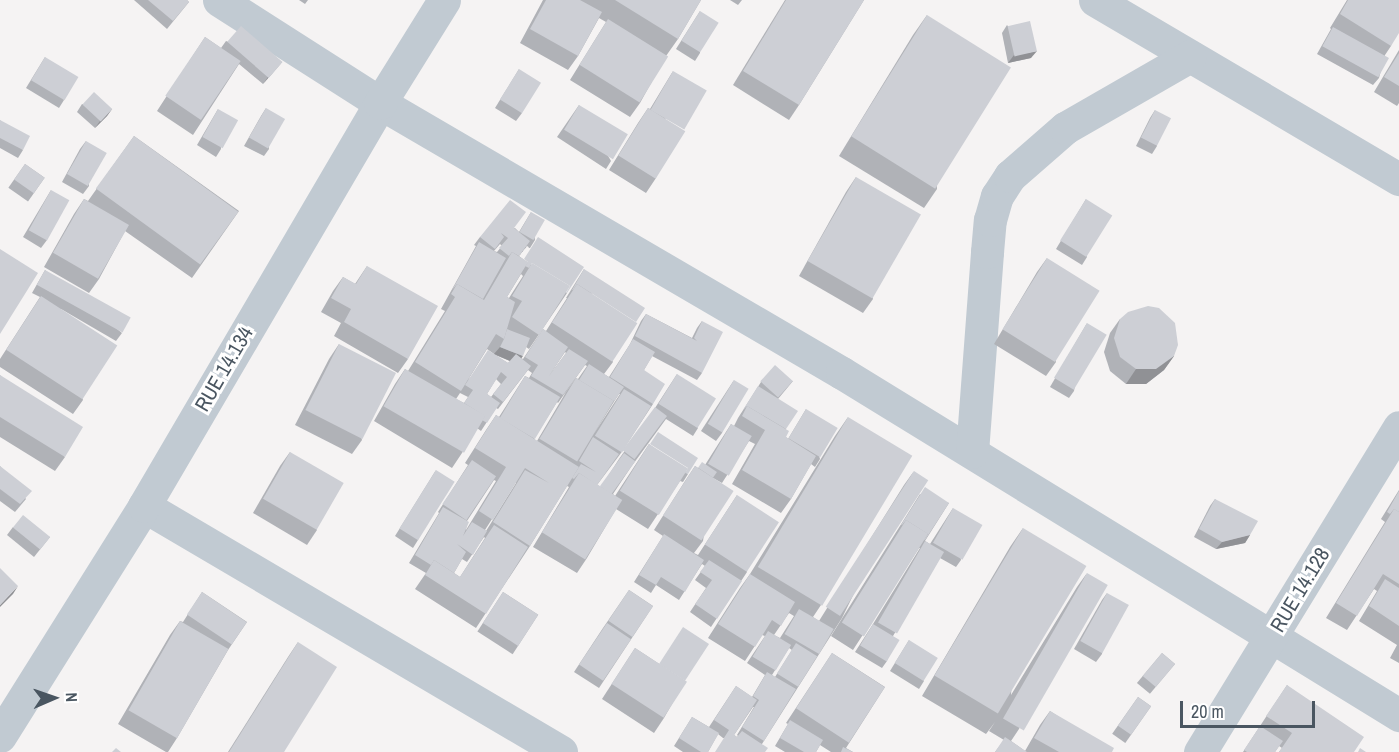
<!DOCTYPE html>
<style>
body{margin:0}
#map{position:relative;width:1399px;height:752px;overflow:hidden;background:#f5f3f3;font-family:"Archivo Narrow",sans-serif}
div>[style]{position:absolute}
.street>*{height:33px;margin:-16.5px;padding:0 16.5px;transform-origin:16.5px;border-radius:16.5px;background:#c1cad2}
.wall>*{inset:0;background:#b0b2b7;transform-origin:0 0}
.shaded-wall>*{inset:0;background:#909195}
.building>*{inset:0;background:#cdcfd5;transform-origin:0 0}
span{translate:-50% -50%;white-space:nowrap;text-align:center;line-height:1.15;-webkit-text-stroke:6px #fff;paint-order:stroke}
.street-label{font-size:21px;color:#4a5661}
.north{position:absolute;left:24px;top:668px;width:60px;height:60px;-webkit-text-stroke:4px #fff;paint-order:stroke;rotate:88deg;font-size:16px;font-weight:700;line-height:24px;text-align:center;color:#4a5661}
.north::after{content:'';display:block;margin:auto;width:21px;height:27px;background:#4a5661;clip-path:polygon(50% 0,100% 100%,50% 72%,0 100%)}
.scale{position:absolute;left:1180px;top:701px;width:135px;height:27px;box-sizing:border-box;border:3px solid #4a5661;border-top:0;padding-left:8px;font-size:18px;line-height:21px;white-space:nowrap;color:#4a5661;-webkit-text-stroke:4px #fff;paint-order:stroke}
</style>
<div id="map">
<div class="street">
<div style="left:219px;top:0;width:191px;rotate:32.6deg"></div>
<div style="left:380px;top:103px;width:535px;rotate:30.3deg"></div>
<div style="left:842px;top:373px;width:654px;rotate:31.55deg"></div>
<div style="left:1095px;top:0;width:353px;rotate:30.5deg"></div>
<div style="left:972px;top:452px;width:201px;rotate:-85.7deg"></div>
<div style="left:987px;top:252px;width:32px;rotate:-85deg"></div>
<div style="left:990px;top:220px;width:25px;rotate:-74deg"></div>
<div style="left:997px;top:196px;width:24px;rotate:-57deg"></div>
<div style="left:1010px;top:176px;width:73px;rotate:-41.1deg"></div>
<div style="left:1065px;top:128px;width:144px;rotate:-29.9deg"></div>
<div style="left:144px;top:506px;width:484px;rotate:30.5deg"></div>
<div style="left:0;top:736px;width:271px;rotate:-57.9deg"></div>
<div style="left:144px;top:506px;width:467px;rotate:-59.6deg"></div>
<div style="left:380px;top:103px;width:121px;rotate:-58.1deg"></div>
<div style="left:1200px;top:752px;width:381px;rotate:-58.5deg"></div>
</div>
<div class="wall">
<div style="clip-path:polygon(134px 0,187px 0,189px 2px,167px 29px)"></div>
<div style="clip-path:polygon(299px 0,308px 0,305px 4px)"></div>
<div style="clip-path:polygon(543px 0,701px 0,678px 39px,666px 56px,640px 103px,630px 117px,570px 80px,606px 22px,599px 18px,578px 56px,568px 70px,520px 43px)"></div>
<div style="clip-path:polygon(730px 0,742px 0,738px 5px)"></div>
<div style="clip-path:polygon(785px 0,864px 0,799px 105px,789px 120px,733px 85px)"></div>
<div style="clip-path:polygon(1347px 0,1399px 0,1391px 46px,1385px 55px,1379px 78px,1373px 85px,1317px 54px,1331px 29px,1330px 28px)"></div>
<div style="clip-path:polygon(700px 11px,700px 53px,695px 61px,676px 49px)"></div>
<div style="clip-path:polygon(927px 15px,937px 189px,924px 208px,839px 156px,913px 35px)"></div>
<div style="clip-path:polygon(1007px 25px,1031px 58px,1008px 63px,1002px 33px)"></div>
<div style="clip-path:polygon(205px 37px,221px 48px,226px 41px,282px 62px,276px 69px,263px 84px,239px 64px,193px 135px,157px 111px)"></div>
<div style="clip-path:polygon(1399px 50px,1399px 103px,1397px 106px,1374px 92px)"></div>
<div style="clip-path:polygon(45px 57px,64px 100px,59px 108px,26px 88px)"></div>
<div style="clip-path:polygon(519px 69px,522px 113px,516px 121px,495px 108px)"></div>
<div style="clip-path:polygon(673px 71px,656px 178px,646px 193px,609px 170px,638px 123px,648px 108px,650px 109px)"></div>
<div style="clip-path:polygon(82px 104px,112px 109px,107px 116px,95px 128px,77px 112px)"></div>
<div style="clip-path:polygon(579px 105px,611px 161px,606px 169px,557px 137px)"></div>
<div style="clip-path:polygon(266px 108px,269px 149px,264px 156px,244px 146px,261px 116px)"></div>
<div style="clip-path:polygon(218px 109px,221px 149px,216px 157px,197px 145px)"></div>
<div style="clip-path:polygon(1155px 110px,1157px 146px,1152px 154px,1136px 146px,1150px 118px)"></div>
<div style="clip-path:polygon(0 120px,23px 150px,18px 158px,0 148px)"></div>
<div style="clip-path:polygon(134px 136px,239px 211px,192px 278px,125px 231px,99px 279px,89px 293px,44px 267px,74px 214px,84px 199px,88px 201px)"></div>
<div style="clip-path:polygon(86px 141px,89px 186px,83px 194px,62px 182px,80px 149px)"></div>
<div style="left:25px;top:164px;width:24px;height:29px;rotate:35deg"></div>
<div style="clip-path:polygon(856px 177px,873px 299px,863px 313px,799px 276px,846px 192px)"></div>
<div style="clip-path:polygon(51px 190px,47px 240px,41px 248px,23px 237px)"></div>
<div style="clip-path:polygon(1086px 199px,1087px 257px,1082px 265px,1056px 249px)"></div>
<div style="clip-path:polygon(evenodd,531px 212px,535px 240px,530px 248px,527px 246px,519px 256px,567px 293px,529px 349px,526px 347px,521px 358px,523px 359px,543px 329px,546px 331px,567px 298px,566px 298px,584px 269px,613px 362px,604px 374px,609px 377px,630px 344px,641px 321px,646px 314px,692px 338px,697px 328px,702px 321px,702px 373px,697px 380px,652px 356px,644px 370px,653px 404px,621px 453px,597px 485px,601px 487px,619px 459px,655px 408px,677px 374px,698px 428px,693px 436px,666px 419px,631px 467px,613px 494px,615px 496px,649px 444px,688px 474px,683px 482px,680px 481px,648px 529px,616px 509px,587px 558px,577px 573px,533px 547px,569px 487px,567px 486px,530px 546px,476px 628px,415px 589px,426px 573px,409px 563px,439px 513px,438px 512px,468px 465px,465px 463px,486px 430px,496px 415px,499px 417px,525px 376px,529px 378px,532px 373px,528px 370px,498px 409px,496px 408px,481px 431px,477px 428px,462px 453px,452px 468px,374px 421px,395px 384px,405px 369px,408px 371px,445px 311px,441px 309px,476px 246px,474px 245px,480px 237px,515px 228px,519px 232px,531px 212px,500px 244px,502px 246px,497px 252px,494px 251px,500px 244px,531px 212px,521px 274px,523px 276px,509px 298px,507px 297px,521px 274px,531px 212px,487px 349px,494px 354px,495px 353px,468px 380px,487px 349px,531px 212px,565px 352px,566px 353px,549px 376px,565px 352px,531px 212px,495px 355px,510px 361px,508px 363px,495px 355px,531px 212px,585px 365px,587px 366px,578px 379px,576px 378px,566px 392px,537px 441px,534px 439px,557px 402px,558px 403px,585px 365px,531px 212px,496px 379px,501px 384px,491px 397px,487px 394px,496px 379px,531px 212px,460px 393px,468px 397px,464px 403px,456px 399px,460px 393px,531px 212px,619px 394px,620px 394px,593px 435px,610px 408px,619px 394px,531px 212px,494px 480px,496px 481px,466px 530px,467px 521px,494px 480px,531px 212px,515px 483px,516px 483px,486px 531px,485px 530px,515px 483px,531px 212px,484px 537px,485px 538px,460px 577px,454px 573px,462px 559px,467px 562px,484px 537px)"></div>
<div style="clip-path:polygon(1047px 258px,1056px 362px,1046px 376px,994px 344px,1037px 272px)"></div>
<div style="clip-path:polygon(367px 266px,408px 359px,398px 373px,334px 336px,341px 323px,321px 312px,333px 291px,343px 277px,355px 284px)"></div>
<div style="clip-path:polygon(45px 270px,122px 333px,116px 341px,61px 309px,83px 400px,73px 414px,0 367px,0 359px,40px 297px,32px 293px)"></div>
<div style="clip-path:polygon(1120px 319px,1174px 356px,1164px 370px,1146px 384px,1126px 384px,1110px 371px,1104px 352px,1110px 333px)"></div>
<div style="clip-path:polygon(1087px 323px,1074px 391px,1069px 398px,1050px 387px)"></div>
<div style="clip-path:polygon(339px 344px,362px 440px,352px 454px,295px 425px,329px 359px)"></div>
<div style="clip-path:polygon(0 375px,65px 457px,55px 471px,0 437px)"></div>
<div style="clip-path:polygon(734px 380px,722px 433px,716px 441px,701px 431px)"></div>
<div style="clip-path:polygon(793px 381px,778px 399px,786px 429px,786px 437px,788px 439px,806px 409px,820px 459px,815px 467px,811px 464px,791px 499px,781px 513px,732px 484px,755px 444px,749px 441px,722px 483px,713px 478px,703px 541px,694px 553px,698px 555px,737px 495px,747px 572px,711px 627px,690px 612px,706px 588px,695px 580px,705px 566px,702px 564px,679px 600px,656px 585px,651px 593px,634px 582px,663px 536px,654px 530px,685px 481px,695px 466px,698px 468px,705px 465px,731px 424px,734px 426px,738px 418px,761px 382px)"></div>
<div style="clip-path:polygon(evenodd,848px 417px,821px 605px,813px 617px,819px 621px,904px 485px,914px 471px,842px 618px,762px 744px,723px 738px,718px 734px,708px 752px,683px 752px,674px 746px,692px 717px,709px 727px,736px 686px,752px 697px,765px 675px,747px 663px,765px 636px,762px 635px,745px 661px,708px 638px,740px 588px,750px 574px,835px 436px,848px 417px,789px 613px,794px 616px,780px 638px,774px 635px,789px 613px,848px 417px,789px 648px,792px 650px,775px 677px,772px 675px,789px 648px,848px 417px,753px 707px,754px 707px,737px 735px,738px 736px,737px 737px,734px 735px,753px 707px)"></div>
<div style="clip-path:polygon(290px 452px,317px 530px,307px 545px,253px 513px,280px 466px)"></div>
<div style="clip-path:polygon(0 466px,26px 499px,15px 512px,0 501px)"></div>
<div style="clip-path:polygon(436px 470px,418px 540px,413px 548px,395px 536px)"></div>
<div style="clip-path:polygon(1399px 490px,1399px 663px,1390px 658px,1397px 645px,1359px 621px,1377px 591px,1374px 589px,1347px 630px,1326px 618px,1385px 522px,1381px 519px)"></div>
<div style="clip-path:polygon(920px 494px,949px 503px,925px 541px,930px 544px,953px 508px,961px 560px,956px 567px,940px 558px,893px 636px,887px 661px,882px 668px,855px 652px,873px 624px,920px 548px,919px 548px,853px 650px,831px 636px)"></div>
<div style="clip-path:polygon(1215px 499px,1250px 535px,1245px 543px,1216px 549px,1194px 537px,1210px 506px)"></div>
<div style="clip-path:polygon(13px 527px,50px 537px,34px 557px,7px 535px)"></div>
<div style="clip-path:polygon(1023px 528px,1011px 695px,1077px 587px,1087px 573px,1019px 729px,1011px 741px,1025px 751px,1040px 725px,1050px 711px,1112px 752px,995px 752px,1004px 740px,989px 731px,995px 722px,986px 734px,922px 696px,1010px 547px)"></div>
<div style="clip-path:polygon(629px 590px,653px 606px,599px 688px,574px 672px,603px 628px)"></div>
<div style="clip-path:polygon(202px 592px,247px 622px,228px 650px,177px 738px,168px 752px,166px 752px,118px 724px,170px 635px,180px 621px,183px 622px)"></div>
<div style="left:503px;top:592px;width:42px;height:47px;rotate:33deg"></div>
<div style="clip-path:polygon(1107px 593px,1102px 654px,1096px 662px,1074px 649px,1102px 600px)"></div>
<div style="clip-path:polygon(909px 640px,924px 681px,919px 689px,890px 671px)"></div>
<div style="clip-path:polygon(298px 642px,284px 752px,228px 752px,288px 657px)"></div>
<div style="clip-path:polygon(635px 648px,685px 681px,664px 718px,654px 733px,602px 699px)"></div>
<div style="clip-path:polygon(832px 653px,885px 687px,846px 748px,853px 752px,831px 752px,820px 745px,816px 752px,785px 752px,775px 746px,788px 724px,786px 723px)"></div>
<div style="left:1162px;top:653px;width:17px;height:39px;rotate:40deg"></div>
<div style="clip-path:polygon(1287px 685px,1354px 752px,1279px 752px,1282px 748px,1279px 746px,1275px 752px,1243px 752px)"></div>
<div style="left:1138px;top:697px;width:16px;height:45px;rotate:35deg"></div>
</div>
<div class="shaded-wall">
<div style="clip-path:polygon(1037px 51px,1031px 58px,1008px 63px,1014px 55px)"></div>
<div style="clip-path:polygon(282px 62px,276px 69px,263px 84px,268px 77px)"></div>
<div style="clip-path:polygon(112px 109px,107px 116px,95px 128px,100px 121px)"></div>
<div style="clip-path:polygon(500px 347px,523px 356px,517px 364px,494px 354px)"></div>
<div style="clip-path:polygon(1174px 356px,1164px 370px,1146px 384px,1126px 384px,1136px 369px)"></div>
<div style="clip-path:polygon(1250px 535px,1245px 543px,1216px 549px,1222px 542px)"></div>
<div style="clip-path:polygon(18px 586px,13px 594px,0 607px,0 605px)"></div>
</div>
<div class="building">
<div style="clip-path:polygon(148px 0,187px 0,189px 2px,173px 21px)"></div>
<div style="clip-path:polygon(546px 0,580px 0,602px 12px,578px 56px,530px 29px)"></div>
<div style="clip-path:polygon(615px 0,701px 0,678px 39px)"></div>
<div style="clip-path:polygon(786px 0,864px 0,799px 105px,743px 71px)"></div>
<div style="clip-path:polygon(1348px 0,1399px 0,1399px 33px,1391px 46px,1340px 14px)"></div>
<div style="left:700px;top:11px;width:22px;height:35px;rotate:32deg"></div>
<div style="left:927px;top:15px;width:99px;height:143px;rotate:32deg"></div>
<div style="left:608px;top:19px;width:71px;height:54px;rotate:32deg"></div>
<div style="left:1030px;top:21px;width:31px;height:23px;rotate:77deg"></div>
<div style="left:241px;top:26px;width:55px;height:21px;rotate:41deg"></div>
<div style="left:1333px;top:27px;width:64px;height:22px;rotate:29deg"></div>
<div style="left:205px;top:37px;width:43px;height:71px;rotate:34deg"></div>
<div style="clip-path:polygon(1399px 53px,1399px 86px,1384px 77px)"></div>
<div style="left:45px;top:57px;width:39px;height:27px;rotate:31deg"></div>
<div style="left:519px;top:69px;width:26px;height:36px;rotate:32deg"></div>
<div style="left:673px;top:71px;width:39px;height:45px;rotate:30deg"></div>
<div style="left:94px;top:92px;width:25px;height:17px;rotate:43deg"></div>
<div style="left:579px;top:105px;width:57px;height:29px;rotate:31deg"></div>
<div style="left:266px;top:108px;width:22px;height:34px;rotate:30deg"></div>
<div style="left:648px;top:108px;width:44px;height:56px;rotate:32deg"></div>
<div style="left:218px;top:109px;width:23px;height:32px;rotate:29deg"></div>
<div style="left:1155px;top:110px;width:18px;height:31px;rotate:27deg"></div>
<div style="clip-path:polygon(0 120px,30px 136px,23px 150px,0 138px)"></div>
<div style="left:134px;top:136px;width:129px;height:65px;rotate:36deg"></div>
<div style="left:86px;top:141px;width:24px;height:38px;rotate:30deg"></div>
<div style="left:25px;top:164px;width:24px;height:19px;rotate:35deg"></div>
<div style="left:856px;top:177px;width:75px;height:97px;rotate:30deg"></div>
<div style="left:51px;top:190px;width:21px;height:46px;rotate:29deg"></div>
<div style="left:84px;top:199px;width:52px;height:62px;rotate:30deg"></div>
<div style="left:1086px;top:199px;width:31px;height:49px;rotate:32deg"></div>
<div style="clip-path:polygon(510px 200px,526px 212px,514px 228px,530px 241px,519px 256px,512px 252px,509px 256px,499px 248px,508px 238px,501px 233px,504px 237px,495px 249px,480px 237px)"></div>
<div style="left:531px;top:212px;width:16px;height:23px;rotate:30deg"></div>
<div style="clip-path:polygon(538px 237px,584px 267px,567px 293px,566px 293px,570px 286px,532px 263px,529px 268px,525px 266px,528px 262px,524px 259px)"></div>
<div style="clip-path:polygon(479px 242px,506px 258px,483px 299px,457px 284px,452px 290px)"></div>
<div style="clip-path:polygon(0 249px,38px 273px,0 334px)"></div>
<div style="clip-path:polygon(512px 252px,528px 262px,507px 297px,515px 302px,504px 339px,496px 334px,461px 391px,415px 362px,455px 297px,451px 294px,457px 284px,484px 300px)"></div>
<div style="left:1047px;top:258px;width:62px;height:84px;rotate:32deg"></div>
<div style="clip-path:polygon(532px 263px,570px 286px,539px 335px,512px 317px,522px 301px,512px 296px)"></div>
<div style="clip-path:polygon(367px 266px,438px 306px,408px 359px,344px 322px,351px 309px,331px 298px,343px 277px,356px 284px)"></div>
<div style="clip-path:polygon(584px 269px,645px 308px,636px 322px,577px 284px,573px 290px,572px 290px)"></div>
<div style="left:45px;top:270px;width:98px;height:17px;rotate:29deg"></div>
<div style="left:577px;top:284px;width:72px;height:46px;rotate:33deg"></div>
<div style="left:41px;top:296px;width:91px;height:64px;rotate:33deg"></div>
<div style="clip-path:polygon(1148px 306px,1159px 308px,1175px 323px,1178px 345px,1174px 356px,1156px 369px,1136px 369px,1120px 357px,1114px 338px,1120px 319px,1128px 312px)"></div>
<div style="clip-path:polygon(646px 314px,697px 341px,694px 338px,702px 321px,723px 332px,702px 373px,635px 336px)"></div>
<div style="left:1087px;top:323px;width:23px;height:64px;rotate:31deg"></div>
<div style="clip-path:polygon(507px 329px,530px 338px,523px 356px,500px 347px,504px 339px)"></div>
<div style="clip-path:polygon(543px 329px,568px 347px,549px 376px,569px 349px,588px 361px,563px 395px,531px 376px,538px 365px,525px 357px)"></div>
<div style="clip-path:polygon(633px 339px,655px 352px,644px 370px,665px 384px,653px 404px,610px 377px)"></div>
<div style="left:339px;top:344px;width:64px;height:74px;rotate:27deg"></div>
<div style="clip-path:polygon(488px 350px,508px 363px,516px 354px,531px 366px,503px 402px,493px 394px,507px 377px,501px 372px,487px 394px,500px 403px,487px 423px,482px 420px,485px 416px,464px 403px,473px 390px,465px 385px)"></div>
<div style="clip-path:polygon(589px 364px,624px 387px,610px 407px,614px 401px,579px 380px)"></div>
<div style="left:775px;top:365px;width:24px;height:22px;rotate:42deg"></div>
<div style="left:405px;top:369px;width:93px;height:43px;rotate:30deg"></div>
<div style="left:677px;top:374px;width:46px;height:35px;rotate:32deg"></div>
<div style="clip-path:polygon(0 375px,83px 427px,65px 457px,0 417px)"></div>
<div style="left:525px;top:376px;width:41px;height:49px;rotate:31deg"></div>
<div style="left:576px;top:378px;width:44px;height:71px;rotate:31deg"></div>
<div style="left:734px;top:380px;width:17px;height:51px;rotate:31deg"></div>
<div style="clip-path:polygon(758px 386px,798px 411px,786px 429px,747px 406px,743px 410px)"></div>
<div style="left:624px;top:389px;width:32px;height:55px;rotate:32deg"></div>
<div style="clip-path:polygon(747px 406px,789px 431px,786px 437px,816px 456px,791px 499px,742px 470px,765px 430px,742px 416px)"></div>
<div style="left:655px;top:407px;width:15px;height:54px;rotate:37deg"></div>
<div style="left:806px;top:409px;width:37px;height:34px;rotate:31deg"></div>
<div style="clip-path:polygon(496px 415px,579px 467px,530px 546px,493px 522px,525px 470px,549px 483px,525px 468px,493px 520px,479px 511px,506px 467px,475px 448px)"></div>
<div style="left:848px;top:417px;width:75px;height:175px;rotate:31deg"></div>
<div style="left:731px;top:424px;width:24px;height:46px;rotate:30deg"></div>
<div style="clip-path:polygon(658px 432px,698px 458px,688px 474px,685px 473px,688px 468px,650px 444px)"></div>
<div style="clip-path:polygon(593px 437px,619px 454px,597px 485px,579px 473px,574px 479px,572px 478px,581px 464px,596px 472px,579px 461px)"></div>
<div style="left:649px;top:444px;width:46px;height:55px;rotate:32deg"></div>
<div style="left:290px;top:452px;width:62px;height:54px;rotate:30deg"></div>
<div style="left:624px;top:453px;width:14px;height:41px;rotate:36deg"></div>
<div style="left:472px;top:460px;width:29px;height:53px;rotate:34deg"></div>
<div style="left:702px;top:462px;width:18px;height:7px;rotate:34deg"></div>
<div style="clip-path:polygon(0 466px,32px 491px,20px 504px,0 489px)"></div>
<div style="left:695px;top:466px;width:46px;height:59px;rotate:33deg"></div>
<div style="left:436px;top:470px;width:22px;height:69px;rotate:32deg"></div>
<div style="left:914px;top:471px;width:17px;height:162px;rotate:33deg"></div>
<div style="left:579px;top:473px;width:51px;height:70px;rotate:32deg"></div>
<div style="clip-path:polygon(925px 487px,949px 503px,925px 540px,924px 540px,928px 534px,906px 520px,902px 525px,901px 525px)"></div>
<div style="clip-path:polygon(1399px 491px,1399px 512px,1394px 509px,1390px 514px,1387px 512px)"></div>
<div style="left:737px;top:495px;width:50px;height:59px;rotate:33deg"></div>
<div style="clip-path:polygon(1215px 499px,1258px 521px,1250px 535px,1222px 542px,1199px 529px)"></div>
<div style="clip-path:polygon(443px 507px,469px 522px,463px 536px,472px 522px,487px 531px,473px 555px,457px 544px,466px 552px,454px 573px,434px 560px,431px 565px,415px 555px)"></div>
<div style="left:953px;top:508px;width:34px;height:40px;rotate:30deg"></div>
<div style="clip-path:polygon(1394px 509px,1399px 512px,1399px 584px,1383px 574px,1357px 616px,1336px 603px)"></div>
<div style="left:23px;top:515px;width:35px;height:16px;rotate:39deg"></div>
<div style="left:906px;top:520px;width:26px;height:121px;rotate:32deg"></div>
<div style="clip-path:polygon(494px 525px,528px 547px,486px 614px,425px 575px,434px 560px,460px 577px)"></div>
<div style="left:1023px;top:528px;width:74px;height:172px;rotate:31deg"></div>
<div style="clip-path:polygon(664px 534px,704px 560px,685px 592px,661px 577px,656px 585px,639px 575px)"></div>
<div style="left:925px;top:541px;width:22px;height:94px;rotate:30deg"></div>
<div style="clip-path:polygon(709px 560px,742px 581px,717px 619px,695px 604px,712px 580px,700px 572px)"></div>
<div style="clip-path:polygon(0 568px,18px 586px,0 605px)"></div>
<div style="left:1087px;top:573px;width:24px;height:168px;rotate:30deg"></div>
<div style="clip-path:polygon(750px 574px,795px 602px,781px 626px,772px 620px,755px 647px,718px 624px)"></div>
<div style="clip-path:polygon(1385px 579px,1399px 588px,1399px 626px,1369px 606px)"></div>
<div style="left:629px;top:590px;width:29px;height:37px;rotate:34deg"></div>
<div style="left:202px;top:592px;width:54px;height:27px;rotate:34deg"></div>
<div style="left:503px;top:592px;width:42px;height:37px;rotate:33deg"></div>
<div style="left:1107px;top:593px;width:25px;height:55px;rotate:29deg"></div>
<div style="left:799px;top:609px;width:40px;height:29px;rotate:30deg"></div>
<div style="left:180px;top:621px;width:56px;height:103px;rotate:30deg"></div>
<div style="left:607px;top:623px;width:29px;height:50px;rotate:34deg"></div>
<div style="left:873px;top:624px;width:31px;height:25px;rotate:31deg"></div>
<div style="left:683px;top:627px;width:31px;height:44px;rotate:33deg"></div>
<div style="left:768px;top:631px;width:27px;height:30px;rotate:31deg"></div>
<div style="left:909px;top:640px;width:34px;height:27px;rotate:32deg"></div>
<div style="clip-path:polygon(298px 642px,337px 667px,284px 752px,229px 752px)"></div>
<div style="left:796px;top:643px;width:25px;height:36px;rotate:32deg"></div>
<div style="left:635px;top:648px;width:62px;height:43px;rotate:33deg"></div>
<div style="left:832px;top:653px;width:63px;height:66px;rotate:33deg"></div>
<div style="left:1162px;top:653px;width:17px;height:30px;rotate:40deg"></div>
<div style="clip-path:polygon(767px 672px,796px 689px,764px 741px,742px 727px,759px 700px,753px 696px)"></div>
<div style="clip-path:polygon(1287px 685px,1364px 737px,1354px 752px,1279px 752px,1292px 733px,1266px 716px)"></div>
<div style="clip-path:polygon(736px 686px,757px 700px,734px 735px,737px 737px,742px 731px,768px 748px,765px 752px,715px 752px,729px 730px,714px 720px)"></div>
<div style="left:1138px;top:697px;width:16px;height:35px;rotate:35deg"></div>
<div style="clip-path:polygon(1050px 711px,1114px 748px,1112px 752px,1059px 752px,1034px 738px)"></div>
<div style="clip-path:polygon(692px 717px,719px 733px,708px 752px,701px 752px,679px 738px)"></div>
<div style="clip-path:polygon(790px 720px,823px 740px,816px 752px,804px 752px,780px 738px)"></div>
<div style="clip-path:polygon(1260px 726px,1283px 741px,1275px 752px,1247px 752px,1244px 750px)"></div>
<div style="clip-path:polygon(1005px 737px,1027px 752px,995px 752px)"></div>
<div style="clip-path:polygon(843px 747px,853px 752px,841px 752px)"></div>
<div style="clip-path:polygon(116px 748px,121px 752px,112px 752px)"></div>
<div style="clip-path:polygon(1360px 748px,1366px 752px,1358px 752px)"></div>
</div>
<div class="street-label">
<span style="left:224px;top:369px;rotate:-60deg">RUE 14.134</span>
<span style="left:1300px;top:590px;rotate:-59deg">RUE 14.128</span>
</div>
<div class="north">N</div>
<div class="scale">20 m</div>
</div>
